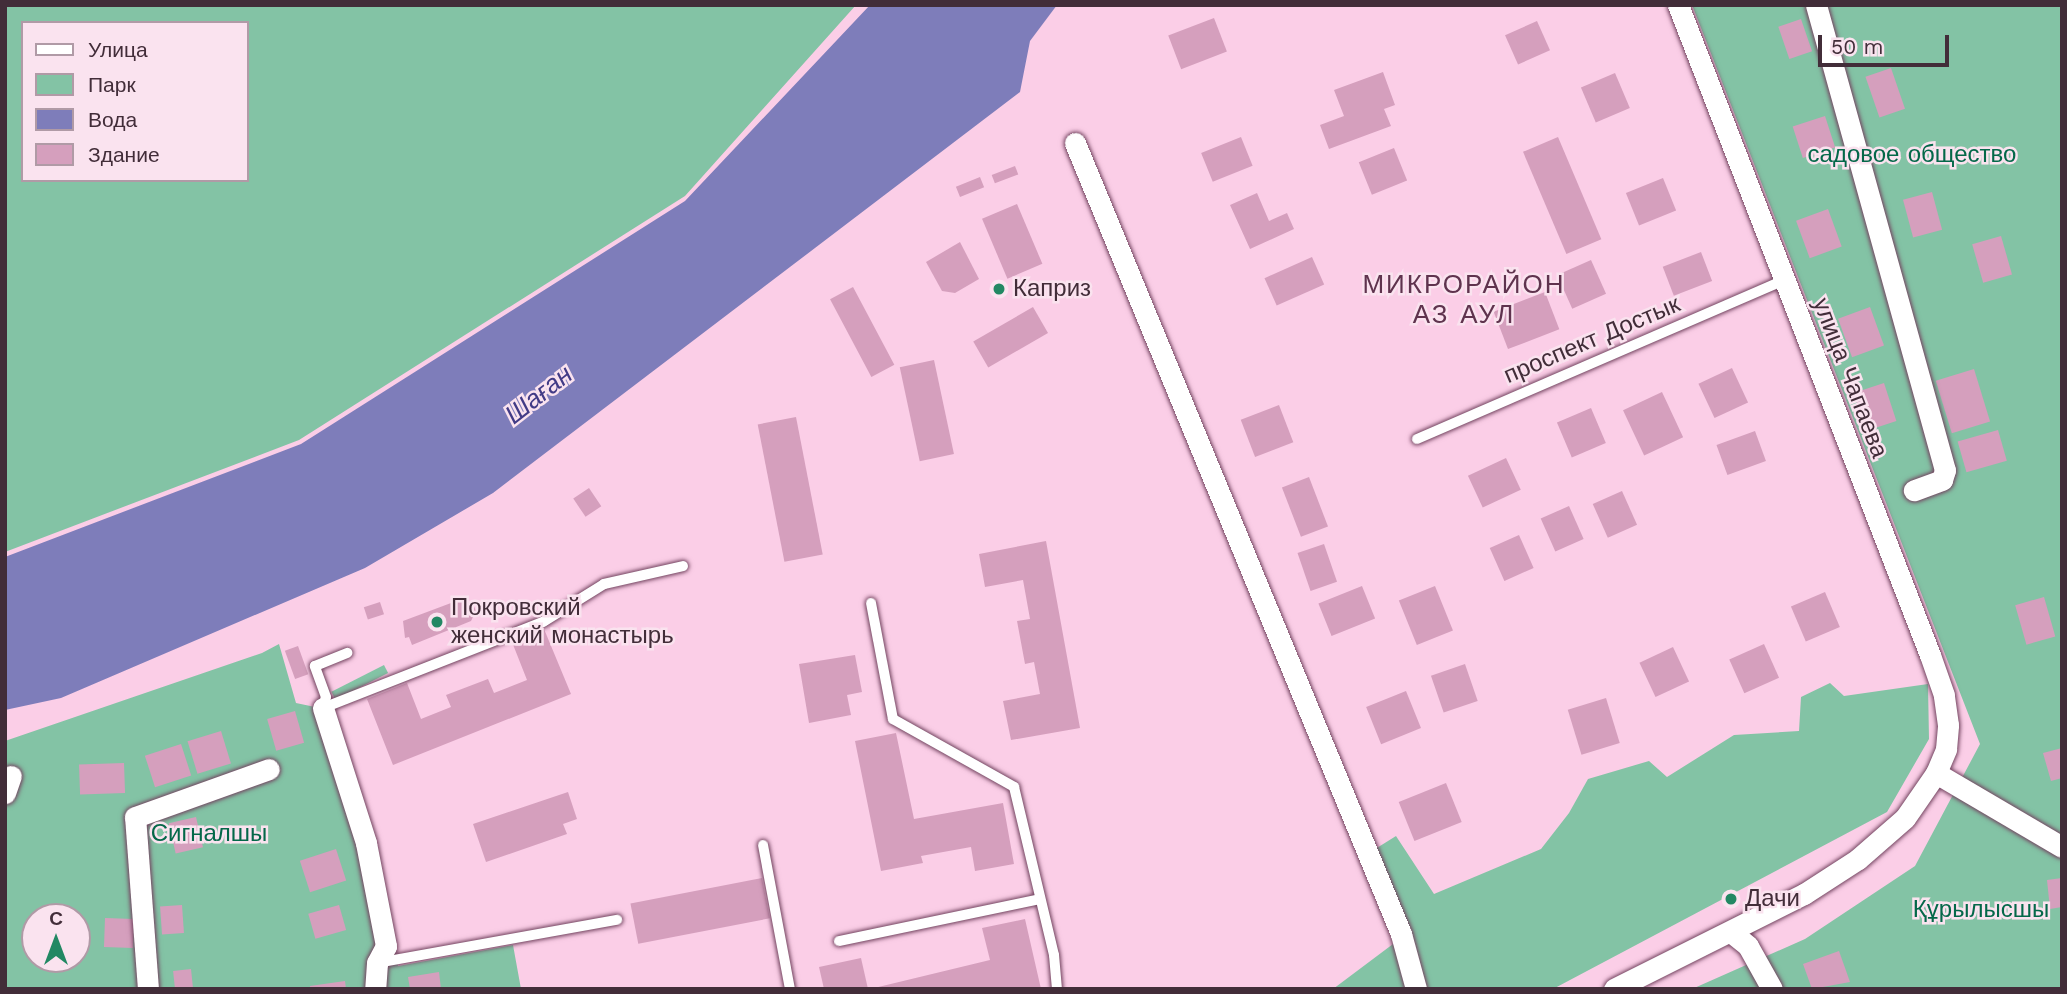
<!DOCTYPE html>
<meta charset="utf-8">
<style>
body{margin:0}
#map{position:relative;width:2067px;height:994px;overflow:hidden;background:#fbcee7;font-family:"Work Sans",sans-serif}
div>[style]{position:absolute}
.green>*{inset:0;background:#83c3a5;transform-origin:0 0}
.water>*{inset:0;background:#7e7dba}
.building>*{inset:0;background:#d59fbd;transform-origin:0 0}
.roads{filter:drop-shadow(0 0 2px #734460) drop-shadow(0 0 2px #734460)}
.lane>*{height:10px;margin:-5px;padding:0 5px;transform-origin:5px;border-radius:5px;background:#fff}
.street>*{height:21px;margin:-10.5px;padding:0 10.5px;transform-origin:10.5px;border-radius:10.5px;background:#fff}
.dots>*{width:19px;height:19px;translate:-50% -50%;box-sizing:border-box;border:4px solid #fae3ef;border-radius:50%}
span{translate:-50% -50%;white-space:nowrap;text-align:center;line-height:1.15;-webkit-text-stroke:5px #fae3ef;paint-order:stroke}
.park-label{font-size:24px;color:#046849}
.poi-label{font-size:24px;color:#422d39}
.left{translate:0 -50%;text-align:left}
.street-label{font-size:24px;color:#422d39}
.neighbourhood-label{font-size:26px;color:#5f334e;letter-spacing:2px}
.water-label{font-size:26px;color:#423b86;font-style:italic}
.frame{position:absolute;inset:0;border:7px solid #422d39;pointer-events:none}
.legend{position:absolute;left:21px;top:21px;width:228px;height:161px;box-sizing:border-box;background:#fae3ef;border:2px solid #b09aa6;margin:0;padding:9px 12px;list-style:none;font-size:21px;color:#422d39}
.legend li{display:flex;align-items:center;gap:14px;height:35px}
.legend b{width:35px;border:2px solid #b09aa6}
.north{position:absolute;left:21px;top:903px;width:70px;height:70px;box-sizing:border-box;background:#fae3ef;border:2px solid #b09aa6;border-radius:50%;rotate:0deg;font-size:19px;font-weight:700;line-height:28px;text-align:center;color:#422d39}
.north::after{content:'';display:block;margin:auto;width:24px;height:32px;background:#228863;clip-path:polygon(50% 0,100% 100%,50% 72%,0 100%)}
.scale{position:absolute;left:1818px;top:35px;width:131px;height:32px;box-sizing:border-box;border:4px solid #422d39;border-top:0;padding-left:9px;font-size:21px;line-height:24px;white-space:nowrap;color:#422d39;-webkit-text-stroke:5px #fae3ef;paint-order:stroke}
</style>
<div id="map">
<div class="green">
<div style="clip-path:polygon(evenodd,5px 5px,856px 5px,685px 196px,299px 440px,5px 552px,5px 5px,23px 23px,247px 23px,247px 180px,23px 180px,23px 23px)"></div>
<div style="clip-path:polygon(1692px 5px,2062px 5px,2062px 989px,1692px 989px,1805px 939px,1915px 866px,1980px 744px)"></div>
<div style="clip-path:polygon(evenodd,279px 644px,296px 703px,334px 711px,373px 840px,398px 966px,513px 945px,521px 989px,5px 989px,5px 741px,262px 653px,279px 644px,35px 917px,77px 917px,77px 959px,35px 959px,35px 917px)"></div>
<div style="left:384px;top:665px;width:9px;height:59px;rotate:63deg"></div>
<div style="clip-path:polygon(1830px 683px,1844px 696px,1928px 684px,1929px 739px,1887px 812px,1553px 989px,1333px 989px,1409px 932px,1372px 851px,1396px 836px,1434px 894px,1541px 849px,1569px 813px,1588px 779px,1649px 761px,1667px 777px,1734px 735px,1799px 731px,1801px 697px)"></div>
</div>
<div class="water">
<div style="clip-path:polygon(870px 5px,1057px 5px,1030px 41px,1020px 92px,493px 493px,365px 568px,61px 698px,5px 710px,5px 557px,301px 444px,685px 201px)"></div>
</div>
<div class="building">
<div style="left:1214px;top:18px;width:36px;height:49px;rotate:69deg"></div>
<div style="left:1801px;top:19px;width:34px;height:24px;rotate:71deg"></div>
<div style="left:1537px;top:21px;width:32px;height:35px;rotate:66deg"></div>
<div style="left:1891px;top:68px;width:43px;height:27px;rotate:71deg"></div>
<div style="clip-path:polygon(1383px 72px,1395px 105px,1384px 109px,1391px 126px,1329px 149px,1320px 125px,1344px 116px,1334px 90px)"></div>
<div style="left:1615px;top:73px;width:38px;height:37px;rotate:67deg"></div>
<div style="left:1825px;top:116px;width:33px;height:34px;rotate:72deg"></div>
<div style="left:1241px;top:137px;width:31px;height:43px;rotate:68deg"></div>
<div style="left:1558px;top:137px;width:111px;height:38px;rotate:67deg"></div>
<div style="left:1394px;top:148px;width:35px;height:38px;rotate:68deg"></div>
<div style="left:1015px;top:166px;width:9px;height:25px;rotate:69deg"></div>
<div style="left:980px;top:177px;width:11px;height:26px;rotate:68deg"></div>
<div style="left:1663px;top:178px;width:35px;height:40px;rotate:68deg"></div>
<div style="left:1932px;top:192px;width:39px;height:30px;rotate:75deg"></div>
<div style="clip-path:polygon(1257px 193px,1269px 221px,1287px 213px,1294px 229px,1250px 249px,1230px 205px)"></div>
<div style="left:1017px;top:204px;width:65px;height:38px;rotate:67deg"></div>
<div style="left:1828px;top:209px;width:40px;height:34px;rotate:70deg"></div>
<div style="left:2001px;top:236px;width:40px;height:30px;rotate:74deg"></div>
<div style="clip-path:polygon(960px 242px,979px 279px,955px 293px,942px 291px,926px 262px)"></div>
<div style="left:1701px;top:252px;width:31px;height:41px;rotate:69deg"></div>
<div style="left:1312px;top:257px;width:30px;height:52px;rotate:66deg"></div>
<div style="left:1591px;top:260px;width:37px;height:37px;rotate:66deg"></div>
<div style="left:853px;top:287px;width:88px;height:26px;rotate:62deg"></div>
<div style="left:1545px;top:292px;width:40px;height:55px;rotate:69deg"></div>
<div style="left:1033px;top:307px;width:30px;height:69px;rotate:60deg"></div>
<div style="left:1870px;top:307px;width:41px;height:34px;rotate:70deg"></div>
<div style="left:934px;top:360px;width:96px;height:35px;rotate:78deg"></div>
<div style="left:1732px;top:368px;width:38px;height:37px;rotate:65deg"></div>
<div style="left:1974px;top:369px;width:55px;height:40px;rotate:73deg"></div>
<div style="left:1884px;top:383px;width:40px;height:32px;rotate:72deg"></div>
<div style="left:1662px;top:392px;width:50px;height:43px;rotate:65deg"></div>
<div style="left:1279px;top:405px;width:40px;height:41px;rotate:69deg"></div>
<div style="left:1591px;top:408px;width:38px;height:37px;rotate:67deg"></div>
<div style="left:796px;top:417px;width:140px;height:39px;rotate:79deg"></div>
<div style="left:1998px;top:430px;width:32px;height:42px;rotate:74deg"></div>
<div style="left:1755px;top:431px;width:32px;height:41px;rotate:70deg"></div>
<div style="left:1506px;top:458px;width:35px;height:42px;rotate:65deg"></div>
<div style="left:1309px;top:477px;width:53px;height:29px;rotate:69deg"></div>
<div style="left:589px;top:488px;width:22px;height:19px;rotate:56deg"></div>
<div style="left:1622px;top:491px;width:37px;height:32px;rotate:66deg"></div>
<div style="left:1569px;top:506px;width:36px;height:31px;rotate:66deg"></div>
<div style="left:1519px;top:535px;width:36px;height:32px;rotate:66deg"></div>
<div style="clip-path:polygon(1046px 541px,1080px 728px,1011px 740px,1003px 701px,1040px 694px,1034px 662px,1025px 664px,1017px 621px,1030px 619px,1023px 580px,985px 587px,979px 554px)"></div>
<div style="left:1324px;top:544px;width:40px;height:28px;rotate:71deg"></div>
<div style="left:1362px;top:586px;width:35px;height:47px;rotate:68deg"></div>
<div style="left:1435px;top:586px;width:48px;height:39px;rotate:68deg"></div>
<div style="left:1825px;top:592px;width:38px;height:37px;rotate:67deg"></div>
<div style="left:2044px;top:597px;width:41px;height:30px;rotate:74deg"></div>
<div style="clip-path:polygon(459px 600px,473px 604px,476px 611px,471px 621px,412px 645px,409px 637px,405px 638px,403px 621px)"></div>
<div style="left:380px;top:602px;width:13px;height:17px;rotate:72deg"></div>
<div style="clip-path:polygon(544px 629px,571px 694px,393px 765px,367px 699px,407px 683px,421px 719px,451px 707px,446px 695px,488px 679px,494px 693px,527px 680px,512px 642px)"></div>
<div style="left:1764px;top:644px;width:37px;height:38px;rotate:66deg"></div>
<div style="left:298px;top:646px;width:30px;height:14px;rotate:70deg"></div>
<div style="left:1673px;top:647px;width:38px;height:37px;rotate:65deg"></div>
<div style="clip-path:polygon(855px 655px,862px 692px,847px 695px,851px 715px,809px 723px,799px 664px)"></div>
<div style="left:1465px;top:664px;width:39px;height:36px;rotate:71deg"></div>
<div style="left:1406px;top:691px;width:40px;height:43px;rotate:68deg"></div>
<div style="left:1606px;top:698px;width:47px;height:40px;rotate:73deg"></div>
<div style="left:295px;top:711px;width:33px;height:29px;rotate:74deg"></div>
<div style="left:221px;top:731px;width:34px;height:35px;rotate:73deg"></div>
<div style="clip-path:polygon(896px 733px,914px 819px,1003px 803px,1014px 864px,975px 871px,971px 847px,921px 856px,923px 863px,881px 871px,855px 741px)"></div>
<div style="left:181px;top:744px;width:33px;height:38px;rotate:72deg"></div>
<div style="clip-path:polygon(2062px 748px,2062px 778px,2051px 781px,2043px 753px)"></div>
<div style="left:124px;top:763px;width:30px;height:45px;rotate:88deg"></div>
<div style="left:1446px;top:783px;width:42px;height:51px;rotate:68deg"></div>
<div style="clip-path:polygon(568px 792px,577px 819px,563px 824px,567px 834px,486px 862px,473px 824px)"></div>
<div style="left:196px;top:817px;width:31px;height:28px;rotate:77deg"></div>
<div style="left:336px;top:849px;width:33px;height:38px;rotate:72deg"></div>
<div style="left:762px;top:878px;width:41px;height:134px;rotate:79deg"></div>
<div style="clip-path:polygon(2062px 878px,2062px 907px,2050px 909px,2047px 880px)"></div>
<div style="left:182px;top:905px;width:28px;height:22px;rotate:86deg"></div>
<div style="left:339px;top:905px;width:26px;height:32px;rotate:74deg"></div>
<div style="left:105px;top:918px;width:29px;height:29px;rotate:2deg"></div>
<div style="clip-path:polygon(1025px 919px,1041px 989px,870px 989px,990px 960px,982px 928px)"></div>
<div style="clip-path:polygon(1839px 951px,1850px 982px,1812px 989px,1803px 964px)"></div>
<div style="clip-path:polygon(861px 958px,868px 989px,824px 989px,819px 967px)"></div>
<div style="left:191px;top:969px;width:20px;height:18px;rotate:84deg"></div>
<div style="clip-path:polygon(439px 972px,441px 989px,410px 989px,408px 977px)"></div>
<div style="clip-path:polygon(345px 981px,346px 989px,310px 989px,310px 986px)"></div>
</div>
<div class="roads">
<div class="lane">
<div style="left:1417px;top:439px;width:400px;rotate:-23.4deg"></div>
<div style="left:871px;top:603px;width:118px;rotate:79.3deg"></div>
<div style="left:893px;top:719px;width:139px;rotate:29.3deg"></div>
<div style="left:1014px;top:787px;width:173px;rotate:76.6deg"></div>
<div style="left:1054px;top:955px;width:34px;rotate:85deg"></div>
<div style="left:323px;top:708px;width:236px;rotate:-21.4deg"></div>
<div style="left:543px;top:622px;width:72px;rotate:-31.9deg"></div>
<div style="left:604px;top:584px;width:81px;rotate:-12.8deg"></div>
<div style="left:323px;top:708px;width:11px;rotate:-75deg"></div>
<div style="left:326px;top:697px;width:33px;rotate:-110deg"></div>
<div style="left:315px;top:666px;width:35px;rotate:-22deg"></div>
<div style="left:763px;top:845px;width:147px;rotate:79.4deg"></div>
<div style="left:839px;top:941px;width:205px;rotate:-11.8deg"></div>
<div style="left:377px;top:963px;width:244px;rotate:-10.2deg"></div>
</div>
<div class="street">
<div style="left:1816px;top:5px;width:483px;rotate:74.5deg"></div>
<div style="left:1945px;top:470px;width:10px;rotate:107deg"></div>
<div style="left:1942px;top:480px;width:30px;rotate:160deg"></div>
<div style="left:1075px;top:143px;width:856px;rotate:67.6deg"></div>
<div style="left:1401px;top:934px;width:57px;rotate:74.7deg"></div>
<div style="left:323px;top:708px;width:142px;rotate:72.3deg"></div>
<div style="left:366px;top:843px;width:105px;rotate:79deg"></div>
<div style="left:386px;top:946px;width:19px;rotate:118deg"></div>
<div style="left:377px;top:963px;width:26px;rotate:94deg"></div>
<div style="left:1936px;top:773px;width:146px;rotate:30.4deg"></div>
<div style="left:5px;top:793px;width:18px;rotate:-71deg"></div>
<div style="left:1731px;top:932px;width:22px;rotate:39deg"></div>
<div style="left:1748px;top:946px;width:49px;rotate:60.8deg"></div>
<div style="left:148px;top:989px;width:172px;rotate:-94.3deg"></div>
<div style="left:135px;top:817px;width:142px;rotate:-19.7deg"></div>
<div style="left:1614px;top:989px;width:212px;rotate:-26.6deg"></div>
<div style="left:1804px;top:894px;width:64px;rotate:-32.9deg"></div>
<div style="left:1858px;top:859px;width:62px;rotate:-41.1deg"></div>
<div style="left:1905px;top:818px;width:55px;rotate:-55.4deg"></div>
<div style="left:1936px;top:773px;width:26px;rotate:-67deg"></div>
<div style="left:1946px;top:749px;width:24px;rotate:-85deg"></div>
<div style="left:1948px;top:725px;width:30px;rotate:-98deg"></div>
<div style="left:1944px;top:695px;width:42px;rotate:-109.3deg"></div>
<div style="left:1930px;top:655px;width:697px;rotate:-111.19deg"></div>
</div>
</div>
<div class="dots">
<div style="left:999px;top:289px;background:#228863"></div>
<div style="left:437px;top:622px;background:#228863"></div>
<div style="left:1731px;top:899px;background:#228863"></div>
</div>
<div class="park-label">
<span style="left:1912px;top:155px">садовое общество</span>
<span style="left:209px;top:834px">Сигналшы</span>
<span style="left:1981px;top:910px">Құрылысшы</span>
</div>
<div class="poi-label">
<span class="left" style="left:1013px;top:289px">Каприз</span>
<span class="left" style="left:451px;top:622px">Покровский<br>женский монастырь</span>
<span class="left" style="left:1745px;top:899px">Дачи</span>
</div>
<div class="street-label">
<span style="left:1592px;top:340px;rotate:-23deg">проспект Достык</span>
<span style="left:1850px;top:378px;rotate:69deg">улица Чапаева</span>
</div>
<div class="neighbourhood-label">
<span style="left:1464px;top:300px">МИКРОРАЙОН<br>АЗ АУЛ</span>
</div>
<div class="water-label">
<span style="left:539px;top:395px;rotate:-38deg">Шаған</span>
</div>
<div class="frame"></div>
<ul class="legend">
<li><b style="height:9px;background:#fff"></b>Улица</li>
<li><b style="height:19px;background:#83c3a5"></b>Парк</li>
<li><b style="height:19px;background:#7e7dba"></b>Вода</li>
<li><b style="height:19px;background:#d59fbd"></b>Здание</li>
</ul>
<div class="north">С</div>
<div class="scale">50 m</div>
</div>
